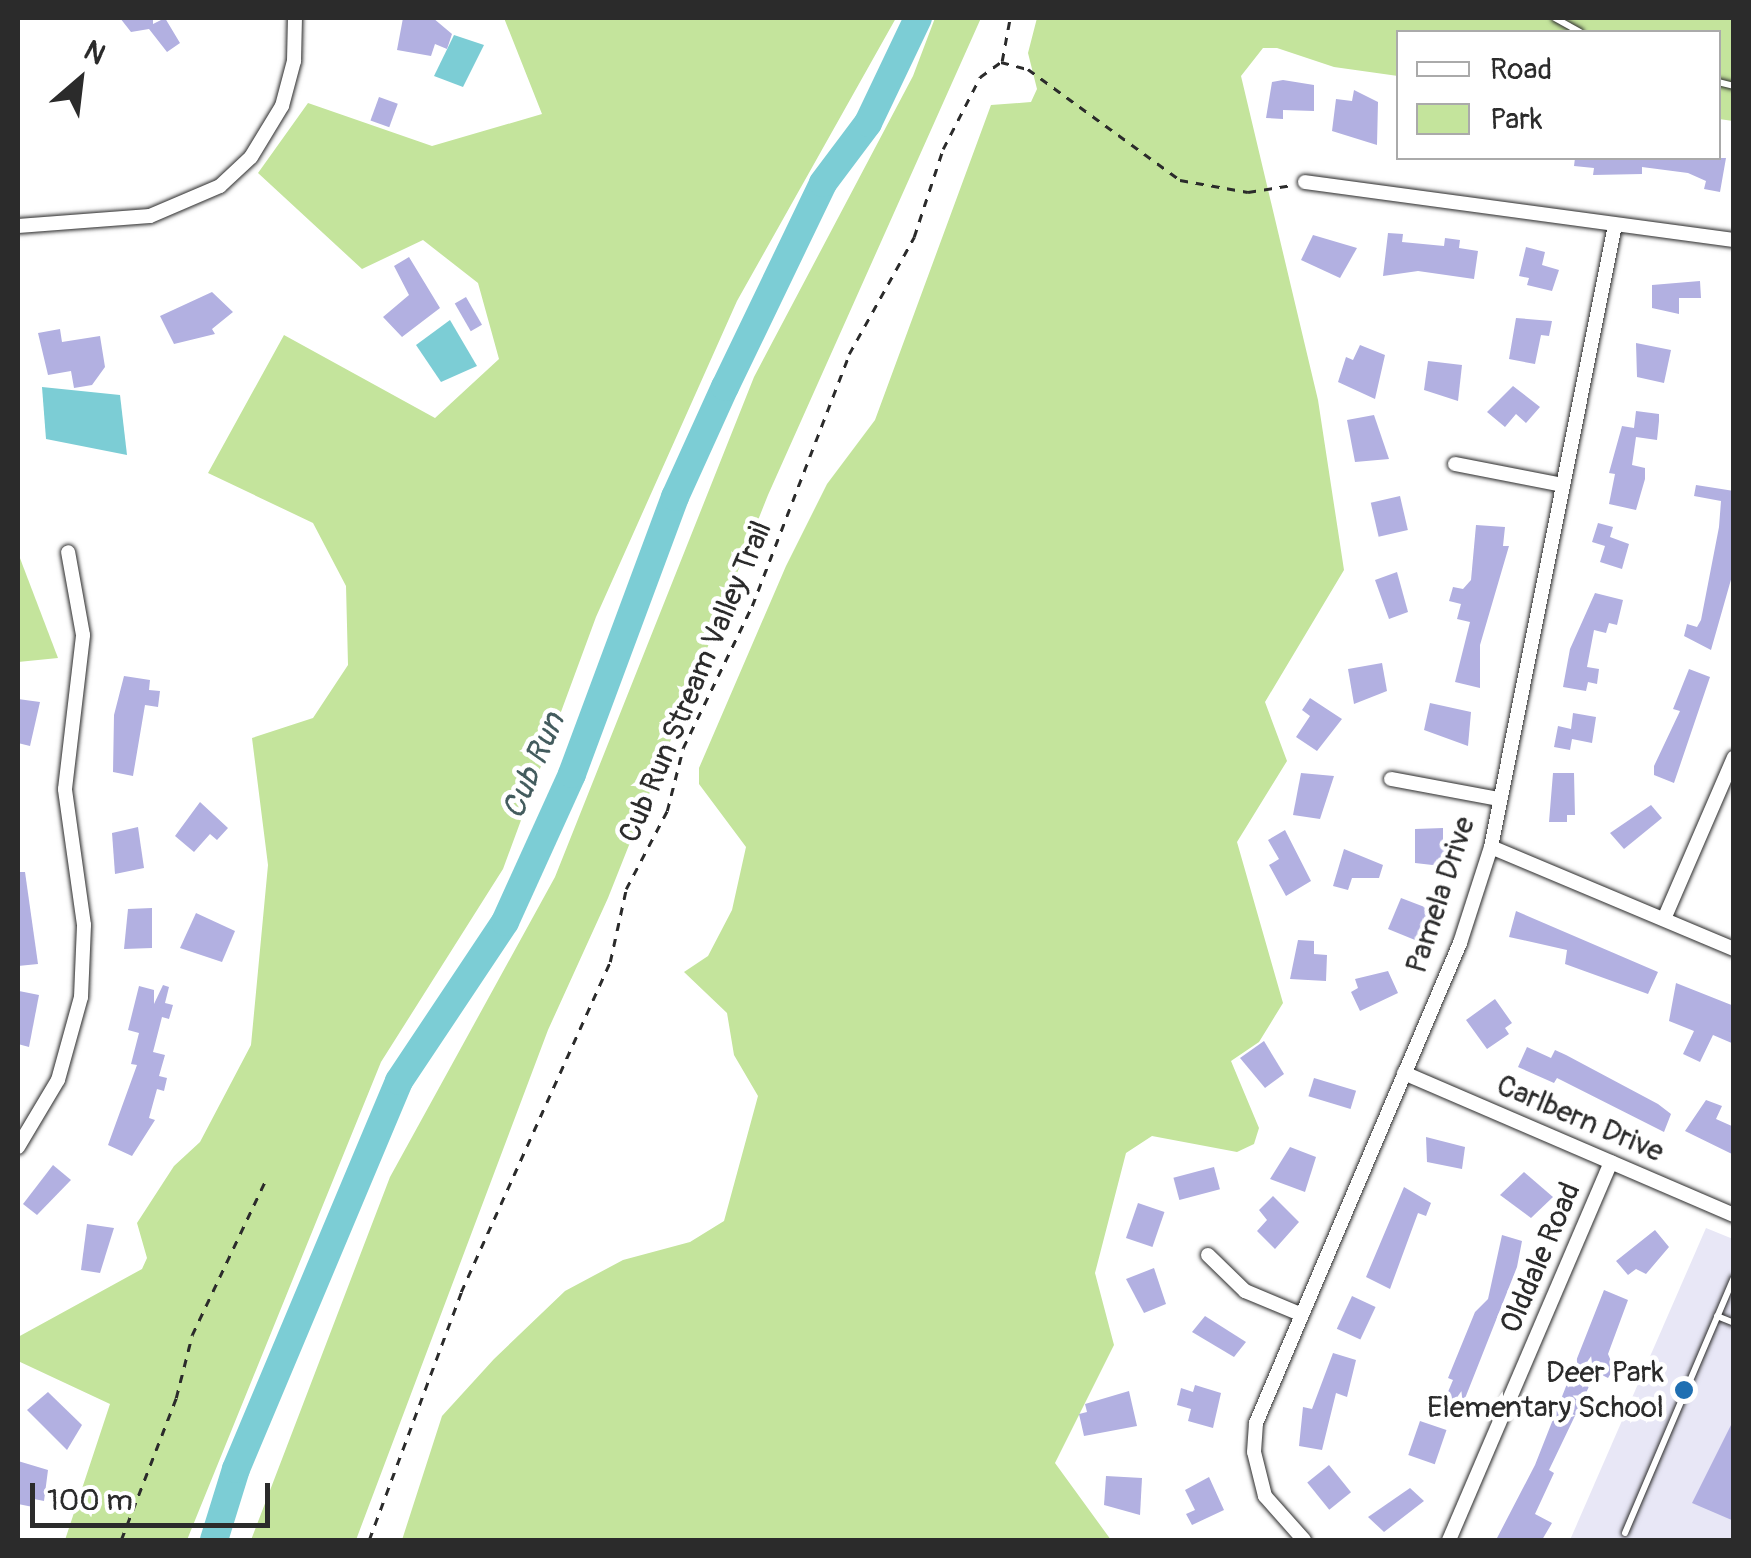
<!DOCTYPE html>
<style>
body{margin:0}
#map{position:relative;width:1751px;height:1558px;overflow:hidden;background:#fff;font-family:Pangolin,sans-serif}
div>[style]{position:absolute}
.built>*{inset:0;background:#e8e7f6}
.green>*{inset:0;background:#c4e49c}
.water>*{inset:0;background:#7ccdd5}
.river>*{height:28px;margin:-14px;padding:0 14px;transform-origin:14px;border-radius:14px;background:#7ccdd5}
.building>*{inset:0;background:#b2b0e1;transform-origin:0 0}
.path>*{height:2.5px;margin-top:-1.25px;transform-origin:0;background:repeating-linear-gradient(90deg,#2b2b2b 0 8px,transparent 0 16px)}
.roads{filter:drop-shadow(0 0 2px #2b2b2b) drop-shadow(0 0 2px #2b2b2b)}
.service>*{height:6px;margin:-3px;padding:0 3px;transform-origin:3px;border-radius:3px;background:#fff}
.minor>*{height:14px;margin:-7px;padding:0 7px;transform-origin:7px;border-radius:7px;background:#fff}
.dots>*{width:28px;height:28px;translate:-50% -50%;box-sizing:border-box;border:5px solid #fff;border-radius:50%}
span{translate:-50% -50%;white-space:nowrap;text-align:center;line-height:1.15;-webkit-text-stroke:9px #fff;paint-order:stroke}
.street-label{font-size:30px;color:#2b2b2b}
.poi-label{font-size:30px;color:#2b2b2b}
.right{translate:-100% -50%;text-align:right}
.water-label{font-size:32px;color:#435c5e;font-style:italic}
.frame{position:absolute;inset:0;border:20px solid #2b2b2b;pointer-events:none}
.legend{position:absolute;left:1396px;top:30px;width:325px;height:130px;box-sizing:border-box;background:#fff;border:2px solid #aaa;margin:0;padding:12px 18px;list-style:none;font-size:30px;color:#2b2b2b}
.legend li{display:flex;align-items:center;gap:20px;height:50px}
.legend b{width:50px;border:2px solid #aaa}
.north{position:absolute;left:30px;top:30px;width:100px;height:100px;-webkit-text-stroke:8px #fff;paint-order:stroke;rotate:28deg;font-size:28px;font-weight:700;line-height:40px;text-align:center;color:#2b2b2b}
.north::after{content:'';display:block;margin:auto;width:35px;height:45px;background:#2b2b2b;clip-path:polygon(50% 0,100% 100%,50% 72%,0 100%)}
.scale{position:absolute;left:30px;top:1483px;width:240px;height:45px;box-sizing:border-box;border:5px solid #2b2b2b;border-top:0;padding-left:12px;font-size:30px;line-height:35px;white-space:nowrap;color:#2b2b2b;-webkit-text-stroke:8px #fff;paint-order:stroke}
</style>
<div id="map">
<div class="built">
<div style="clip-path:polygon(1706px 1228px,1733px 1239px,1733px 1540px,1570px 1540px)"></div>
</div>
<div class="green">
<div style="clip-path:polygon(504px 18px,896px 18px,737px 301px,596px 617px,503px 869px,381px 1062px,187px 1540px,65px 1540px,110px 1404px,18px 1361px,18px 1337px,142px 1269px,147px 1258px,137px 1223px,174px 1166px,200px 1142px,251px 1045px,268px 865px,252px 738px,313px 718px,348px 665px,346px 586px,313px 523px,208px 473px,284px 335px,435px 418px,499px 359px,478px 283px,423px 240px,362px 269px,258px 173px,308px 103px,432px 146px,542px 114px)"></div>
<div style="clip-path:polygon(935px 18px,981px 18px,768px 495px,608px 898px,548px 1030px,356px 1540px,251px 1540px,390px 1177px,555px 877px,754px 377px,913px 76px)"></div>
<div style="clip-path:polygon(1037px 18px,1733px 18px,1733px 121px,1719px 119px,1718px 32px,1398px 32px,1398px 76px,1334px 67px,1277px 48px,1263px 48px,1241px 76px,1318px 400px,1344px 570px,1265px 702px,1287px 761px,1237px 842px,1283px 1003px,1259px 1042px,1231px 1061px,1259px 1128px,1254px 1144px,1237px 1152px,1152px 1136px,1126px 1153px,1095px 1273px,1114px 1345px,1055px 1463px,1111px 1540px,402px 1540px,442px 1416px,494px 1359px,565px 1291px,623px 1260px,690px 1242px,724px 1221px,758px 1096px,734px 1055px,727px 1013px,684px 972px,708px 956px,732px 910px,746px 847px,699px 784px,699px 768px,786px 566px,827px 484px,875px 420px,991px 105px,1031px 102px,1037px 89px,1028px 53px)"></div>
<div style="clip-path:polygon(18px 553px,58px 658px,18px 662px)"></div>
</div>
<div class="water">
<div style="clip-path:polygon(454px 35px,484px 45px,463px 87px,434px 76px)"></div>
<div style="clip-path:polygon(450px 320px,477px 366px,441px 382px,416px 345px)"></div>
<div style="clip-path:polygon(42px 387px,120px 395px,127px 455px,46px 439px)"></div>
</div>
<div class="river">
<div style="left:214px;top:1540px;width:74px;rotate:-72.8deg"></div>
<div style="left:236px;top:1469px;width:421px;rotate:-67.2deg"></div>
<div style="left:399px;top:1081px;width:191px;rotate:-56.3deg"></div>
<div style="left:505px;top:922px;width:162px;rotate:-65.6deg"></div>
<div style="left:572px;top:774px;width:296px;rotate:-69.6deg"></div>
<div style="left:675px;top:497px;width:121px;rotate:-65.6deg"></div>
<div style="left:725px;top:387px;width:226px;rotate:-64.3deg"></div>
<div style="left:823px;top:183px;width:75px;rotate:-53.1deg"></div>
<div style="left:868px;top:123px;width:116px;rotate:-64.5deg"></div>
</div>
<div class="building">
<div style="clip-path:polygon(120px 18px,153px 18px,153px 24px,165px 18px,180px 43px,167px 52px,149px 29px,131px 32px)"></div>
<div style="clip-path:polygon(403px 18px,433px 18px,452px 34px,447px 49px,435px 44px,431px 56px,397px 50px)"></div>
<div style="clip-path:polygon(1283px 80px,1314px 85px,1314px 111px,1283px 110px,1283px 119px,1266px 118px,1272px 82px)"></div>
<div style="clip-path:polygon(1354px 90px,1378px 102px,1377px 145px,1332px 131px,1336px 99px,1352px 101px)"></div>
<div style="left:379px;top:97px;width:20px;height:25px;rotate:20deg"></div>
<div style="clip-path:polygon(1575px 158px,1726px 158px,1720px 192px,1704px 189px,1706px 181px,1688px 173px,1642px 167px,1642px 174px,1593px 175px,1594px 168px,1574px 166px)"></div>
<div style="clip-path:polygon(1388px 233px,1403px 234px,1402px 242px,1444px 246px,1445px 238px,1460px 240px,1459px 248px,1478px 251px,1474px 279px,1418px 271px,1383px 276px)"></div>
<div style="clip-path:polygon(1313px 235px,1357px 248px,1340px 278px,1301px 260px)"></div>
<div style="clip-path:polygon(1526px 247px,1545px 252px,1542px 265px,1559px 270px,1552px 291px,1527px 285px,1529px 278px,1519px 276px)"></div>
<div style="clip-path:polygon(409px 257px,440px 308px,402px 337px,383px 317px,409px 295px,394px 266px)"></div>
<div style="clip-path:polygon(1700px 281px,1701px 298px,1679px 298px,1679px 314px,1652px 308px,1652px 285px)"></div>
<div style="clip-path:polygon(212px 292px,233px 312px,212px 329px,215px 334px,174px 344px,160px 316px)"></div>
<div style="left:466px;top:297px;width:32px;height:13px;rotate:60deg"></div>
<div style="clip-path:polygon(1516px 318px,1552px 321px,1549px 336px,1541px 335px,1535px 364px,1509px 359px)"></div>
<div style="clip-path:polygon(60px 329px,62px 342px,100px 336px,105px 367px,92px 385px,74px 388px,71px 371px,48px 375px,38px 333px)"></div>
<div style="clip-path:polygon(1636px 343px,1671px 350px,1664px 383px,1637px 377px)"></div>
<div style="clip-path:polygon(1360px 345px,1385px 355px,1375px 399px,1338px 382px,1346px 357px,1353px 360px)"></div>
<div style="clip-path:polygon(1428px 361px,1462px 365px,1458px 401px,1424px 390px)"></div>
<div style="clip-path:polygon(1513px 386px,1540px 407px,1526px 423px,1516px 414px,1505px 427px,1487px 412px)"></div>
<div style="clip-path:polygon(1636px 411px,1659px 414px,1659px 421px,1657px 440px,1636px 437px,1632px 465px,1645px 468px,1645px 479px,1636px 510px,1609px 504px,1615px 474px,1609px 473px,1622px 426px,1634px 428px)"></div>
<div style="clip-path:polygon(1374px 415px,1389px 459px,1355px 462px,1347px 420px)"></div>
<div style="clip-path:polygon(1696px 485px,1734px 491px,1732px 576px,1711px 650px,1684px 636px,1687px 624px,1697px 627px,1701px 620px,1719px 527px,1721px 501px,1694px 496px)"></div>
<div style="left:1400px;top:496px;width:35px;height:30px;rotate:77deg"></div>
<div style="clip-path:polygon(1598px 523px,1613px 527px,1610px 537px,1629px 544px,1622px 569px,1600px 562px,1605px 546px,1592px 542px)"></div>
<div style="clip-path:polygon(1476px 525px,1505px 527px,1503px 546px,1509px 546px,1480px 645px,1480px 688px,1455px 682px,1470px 622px,1457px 619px,1461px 604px,1449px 601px,1453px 587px,1463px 589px,1471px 580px)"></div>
<div style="clip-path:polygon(1397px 572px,1408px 612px,1389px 619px,1375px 580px)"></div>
<div style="clip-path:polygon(1595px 593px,1623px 600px,1617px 625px,1609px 623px,1606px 633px,1594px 630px,1587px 667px,1599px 669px,1597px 684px,1588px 682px,1586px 691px,1563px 687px,1570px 649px)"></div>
<div style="clip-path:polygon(1382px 663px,1387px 691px,1354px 704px,1348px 669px)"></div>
<div style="clip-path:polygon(1689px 669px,1710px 677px,1674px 783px,1654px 775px,1654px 766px,1680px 711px,1673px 709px)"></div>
<div style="clip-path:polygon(124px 676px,150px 680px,149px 690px,160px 691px,158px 707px,145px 705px,133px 776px,113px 772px,114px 715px)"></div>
<div style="clip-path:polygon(1310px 698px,1342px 719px,1317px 751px,1296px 737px,1310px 716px,1302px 710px)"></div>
<div style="clip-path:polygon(18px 699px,40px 702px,30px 746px,18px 743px)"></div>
<div style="clip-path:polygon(1430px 703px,1471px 712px,1468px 746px,1424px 730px)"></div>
<div style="clip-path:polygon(1573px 713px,1596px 717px,1592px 743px,1572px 739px,1570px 750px,1554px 747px,1558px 726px,1571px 729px)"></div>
<div style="clip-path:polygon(1301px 773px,1334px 776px,1320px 819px,1293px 815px)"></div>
<div style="clip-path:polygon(1553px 773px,1574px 773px,1575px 815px,1567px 815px,1567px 822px,1549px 822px)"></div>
<div style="clip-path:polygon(200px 802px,228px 828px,217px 840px,210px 834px,194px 852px,175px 836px)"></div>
<div style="clip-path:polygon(1651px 805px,1662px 818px,1624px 849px,1610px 833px)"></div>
<div style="clip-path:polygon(138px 827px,144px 868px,115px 874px,112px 833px)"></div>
<div style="clip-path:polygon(1443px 828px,1443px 846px,1451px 846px,1450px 867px,1415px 863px,1415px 829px)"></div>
<div style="clip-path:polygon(1285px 830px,1311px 881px,1286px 896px,1269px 865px,1279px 859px,1268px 840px)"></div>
<div style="clip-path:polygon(1344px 849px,1383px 865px,1379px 878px,1352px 878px,1348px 890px,1333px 886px)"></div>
<div style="clip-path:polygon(18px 872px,25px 872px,38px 964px,18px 966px)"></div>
<div style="clip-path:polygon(1401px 898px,1435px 911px,1415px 940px,1388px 929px)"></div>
<div style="clip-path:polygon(152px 908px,152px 948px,124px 949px,128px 909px)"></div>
<div style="clip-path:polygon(1516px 911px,1658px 972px,1648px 994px,1565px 964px,1567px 950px,1509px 937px)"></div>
<div style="clip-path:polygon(196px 913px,235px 931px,222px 962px,180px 948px)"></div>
<div style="clip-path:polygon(1298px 940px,1314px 941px,1314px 954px,1327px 955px,1326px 981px,1290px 979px)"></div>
<div style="clip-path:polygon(1388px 971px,1398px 993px,1360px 1011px,1351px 992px,1358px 988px,1355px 979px)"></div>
<div style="clip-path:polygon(1676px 983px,1734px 1006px,1734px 1044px,1713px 1035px,1700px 1062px,1683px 1054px,1694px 1031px,1669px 1021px)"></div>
<div style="clip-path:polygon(163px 985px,169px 987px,165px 1003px,173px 1005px,169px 1019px,162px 1017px,153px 1052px,165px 1055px,159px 1076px,167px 1078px,164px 1091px,157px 1089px,149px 1118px,155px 1120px,132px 1156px,108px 1145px,137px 1065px,131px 1064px,139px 1033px,128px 1030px,139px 986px,154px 990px,154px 1004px)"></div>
<div style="clip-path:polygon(19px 991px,39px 995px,29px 1047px,18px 1044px)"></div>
<div style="clip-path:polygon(1495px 999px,1512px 1023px,1505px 1028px,1509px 1034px,1487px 1049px,1466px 1020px)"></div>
<div style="clip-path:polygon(1264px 1041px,1284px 1074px,1265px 1088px,1240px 1058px)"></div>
<div style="clip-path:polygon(1527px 1047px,1551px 1058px,1555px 1050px,1566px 1055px,1658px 1104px,1671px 1114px,1664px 1132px,1557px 1078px,1554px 1083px,1518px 1067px)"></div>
<div style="left:1314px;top:1078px;width:44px;height:19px;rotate:17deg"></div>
<div style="clip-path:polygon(1706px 1100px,1722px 1106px,1716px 1119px,1734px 1127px,1734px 1155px,1685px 1131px)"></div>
<div style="clip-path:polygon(1426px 1137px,1465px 1147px,1462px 1169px,1427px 1162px)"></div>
<div style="clip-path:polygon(1290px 1147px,1316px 1157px,1305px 1192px,1270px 1179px)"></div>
<div style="clip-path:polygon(53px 1165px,71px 1180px,37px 1215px,23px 1204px)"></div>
<div style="left:1214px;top:1167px;width:23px;height:42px;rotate:75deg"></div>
<div style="clip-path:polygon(1524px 1172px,1553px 1197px,1531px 1218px,1500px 1195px)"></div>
<div style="clip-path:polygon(1404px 1187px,1431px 1203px,1426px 1216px,1418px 1213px,1390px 1289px,1366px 1277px)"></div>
<div style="clip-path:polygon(1273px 1196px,1299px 1222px,1275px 1249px,1257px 1231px,1267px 1220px,1259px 1210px)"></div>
<div style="left:1138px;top:1203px;width:28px;height:37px;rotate:19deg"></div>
<div style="clip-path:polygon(87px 1224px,114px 1228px,100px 1273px,81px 1270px)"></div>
<div style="clip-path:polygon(1655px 1230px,1669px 1247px,1646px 1274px,1636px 1269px,1628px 1275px,1616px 1261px)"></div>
<div style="clip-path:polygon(1502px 1235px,1522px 1241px,1517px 1267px,1462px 1406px,1445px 1399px,1453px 1380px,1448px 1378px,1475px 1312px,1488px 1299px)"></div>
<div style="clip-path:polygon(1154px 1268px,1166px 1304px,1144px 1313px,1126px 1279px)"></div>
<div style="clip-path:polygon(1604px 1290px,1628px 1300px,1608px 1354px,1614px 1368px,1608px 1378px,1596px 1372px,1549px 1470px,1554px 1473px,1535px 1514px,1552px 1523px,1542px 1540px,1496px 1540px,1535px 1465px)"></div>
<div style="left:1352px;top:1296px;width:26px;height:36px;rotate:25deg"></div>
<div style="clip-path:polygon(1205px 1316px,1246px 1342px,1234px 1357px,1192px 1332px)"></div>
<div style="clip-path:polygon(1333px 1353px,1356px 1360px,1347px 1397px,1336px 1393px,1322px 1450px,1299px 1446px,1303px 1407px,1312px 1409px)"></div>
<div style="clip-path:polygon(1195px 1385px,1221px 1393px,1213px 1428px,1188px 1421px,1191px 1409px,1177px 1405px,1181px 1388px,1193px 1392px)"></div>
<div style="clip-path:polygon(1129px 1391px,1137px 1426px,1084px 1436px,1079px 1414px,1087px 1412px,1085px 1404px)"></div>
<div style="clip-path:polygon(48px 1392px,82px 1425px,67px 1450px,27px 1410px)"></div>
<div style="clip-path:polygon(1734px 1419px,1734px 1521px,1692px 1503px)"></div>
<div style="left:1420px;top:1421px;width:28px;height:36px;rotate:19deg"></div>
<div style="clip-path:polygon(18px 1461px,48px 1470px,44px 1501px,34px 1499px,33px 1507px,18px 1504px)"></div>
<div style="left:1329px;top:1465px;width:35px;height:28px;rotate:51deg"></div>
<div style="clip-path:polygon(1106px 1476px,1142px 1478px,1140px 1515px,1104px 1505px)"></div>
<div style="clip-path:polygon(1209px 1477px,1224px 1510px,1192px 1525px,1186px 1514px,1195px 1510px,1185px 1490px)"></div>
<div style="clip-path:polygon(1410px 1488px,1424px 1501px,1384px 1532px,1368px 1517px)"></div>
</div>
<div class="path">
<div style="left:1002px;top:61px;width:44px;rotate:-79.5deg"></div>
<div style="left:121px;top:1540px;width:152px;rotate:-68.8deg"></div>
<div style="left:176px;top:1398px;width:65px;rotate:-75.7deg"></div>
<div style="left:192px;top:1335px;width:175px;rotate:-64.6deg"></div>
<div style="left:369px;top:1540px;width:265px;rotate:-69.6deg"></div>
<div style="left:461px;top:1292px;width:362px;rotate:-65.7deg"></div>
<div style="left:610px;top:962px;width:75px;rotate:-77.6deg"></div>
<div style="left:626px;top:889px;width:88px;rotate:-62.3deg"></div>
<div style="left:667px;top:811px;width:65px;rotate:-75.7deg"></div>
<div style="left:683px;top:748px;width:158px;rotate:-64.1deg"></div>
<div style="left:752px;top:606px;width:270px;rotate:-68.9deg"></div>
<div style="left:849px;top:354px;width:134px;rotate:-60.9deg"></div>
<div style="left:914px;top:237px;width:93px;rotate:-71.8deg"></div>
<div style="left:943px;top:149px;width:81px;rotate:-62.8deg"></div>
<div style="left:980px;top:77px;width:26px;rotate:-36deg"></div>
<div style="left:1001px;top:62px;width:28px;rotate:15deg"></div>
<div style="left:1028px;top:69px;width:188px;rotate:36.1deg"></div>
<div style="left:1180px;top:180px;width:69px;rotate:10deg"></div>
<div style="left:1248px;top:192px;width:45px;rotate:-9deg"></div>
</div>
<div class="roads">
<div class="service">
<div style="left:1555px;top:18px;width:29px;rotate:29deg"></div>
<div style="left:1718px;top:82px;width:16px;rotate:14deg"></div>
<div style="left:1717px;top:1316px;width:18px;rotate:22deg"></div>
<div style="left:1625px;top:1533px;width:277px;rotate:-66.9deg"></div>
</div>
<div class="minor">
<div style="left:1305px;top:182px;width:433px;rotate:7.7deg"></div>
<div style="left:18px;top:226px;width:132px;rotate:-4.3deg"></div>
<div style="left:150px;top:216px;width:76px;rotate:-23.2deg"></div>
<div style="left:220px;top:186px;width:42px;rotate:-43.1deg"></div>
<div style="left:251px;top:157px;width:60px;rotate:-58.7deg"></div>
<div style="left:282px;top:106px;width:47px;rotate:-75.1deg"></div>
<div style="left:294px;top:61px;width:43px;rotate:-88.7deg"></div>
<div style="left:1455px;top:464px;width:110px;rotate:11deg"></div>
<div style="left:1391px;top:779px;width:110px;rotate:10.5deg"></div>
<div style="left:1491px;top:847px;width:264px;rotate:22.8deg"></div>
<div style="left:1664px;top:919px;width:176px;rotate:-66.6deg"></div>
<div style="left:1404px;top:1073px;width:359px;rotate:23.3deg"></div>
<div style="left:18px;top:1147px;width:78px;rotate:-59.2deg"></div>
<div style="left:58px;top:1080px;width:86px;rotate:-74.5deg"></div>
<div style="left:81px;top:997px;width:72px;rotate:-87.6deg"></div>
<div style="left:84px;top:925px;width:137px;rotate:-98deg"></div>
<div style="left:65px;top:789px;width:155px;rotate:-83.3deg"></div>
<div style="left:83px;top:635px;width:84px;rotate:-100.2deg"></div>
<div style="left:1208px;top:1255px;width:52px;rotate:44.2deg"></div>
<div style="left:1245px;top:1291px;width:60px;rotate:22.7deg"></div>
<div style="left:1304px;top:1540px;width:59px;rotate:-131.6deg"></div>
<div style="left:1265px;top:1496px;width:45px;rotate:-104deg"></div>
<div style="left:1254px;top:1452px;width:29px;rotate:-86deg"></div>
<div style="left:1256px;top:1423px;width:522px;rotate:-66.97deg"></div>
<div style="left:1460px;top:943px;width:101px;rotate:-72.1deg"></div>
<div style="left:1491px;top:847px;width:634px;rotate:-78.73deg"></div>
<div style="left:1449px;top:1540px;width:411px;rotate:-66.8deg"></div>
</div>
</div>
<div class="dots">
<div style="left:1684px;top:1390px;background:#1f6fb2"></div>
</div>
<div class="street-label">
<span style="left:696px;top:682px;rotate:-67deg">Cub Run Stream Valley Trail</span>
<span style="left:1441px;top:895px;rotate:-72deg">Pamela Drive</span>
<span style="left:1580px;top:1119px;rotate:23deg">Carlbern Drive</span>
<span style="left:1541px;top:1258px;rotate:-67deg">Olddale Road</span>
</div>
<div class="poi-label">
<span class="right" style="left:1664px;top:1390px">Deer Park<br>Elementary School</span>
</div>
<div class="water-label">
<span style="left:534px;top:766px;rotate:-67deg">Cub Run</span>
</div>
<div class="frame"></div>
<ul class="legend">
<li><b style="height:12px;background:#fff"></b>Road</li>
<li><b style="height:28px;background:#c4e49c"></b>Park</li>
</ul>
<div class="north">N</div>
<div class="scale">100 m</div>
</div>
